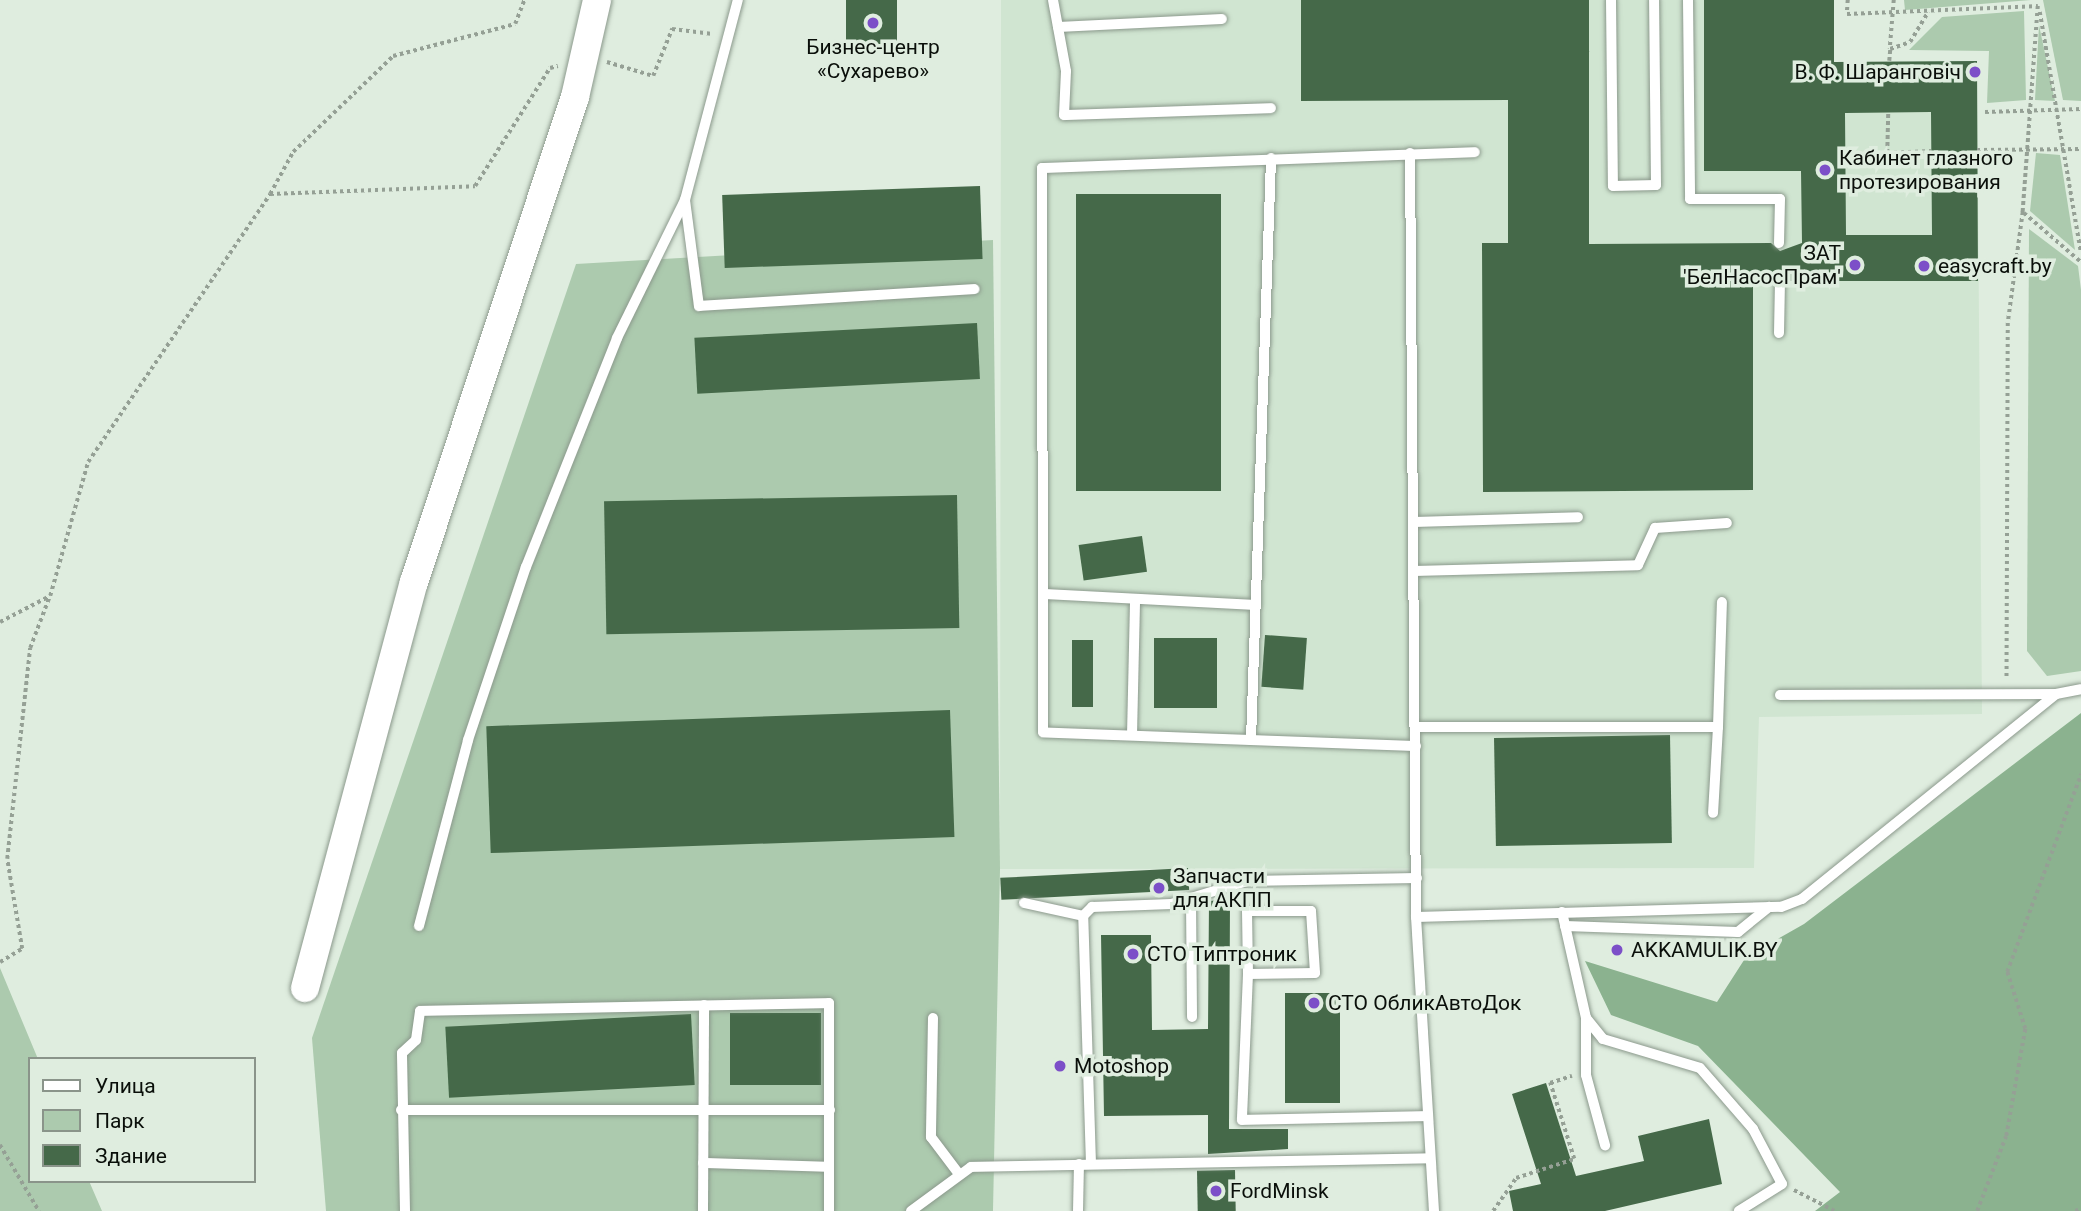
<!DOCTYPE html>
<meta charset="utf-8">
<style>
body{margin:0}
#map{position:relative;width:2081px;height:1211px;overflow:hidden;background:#dfeddf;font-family:Roboto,sans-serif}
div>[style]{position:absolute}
.built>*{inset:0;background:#d0e5d1}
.green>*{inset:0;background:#accaae}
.forest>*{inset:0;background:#8bb28f}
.building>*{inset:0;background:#456949;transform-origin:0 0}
.path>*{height:3.5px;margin-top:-1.75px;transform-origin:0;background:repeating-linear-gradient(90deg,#95a095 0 3.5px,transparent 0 7px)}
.roads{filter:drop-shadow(0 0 2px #8b998c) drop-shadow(0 0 2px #8b998c)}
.service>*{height:10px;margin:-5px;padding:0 5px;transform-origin:5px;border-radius:5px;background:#fff}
.secondary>*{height:28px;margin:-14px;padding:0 14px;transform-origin:14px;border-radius:14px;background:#fff}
.dots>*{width:19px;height:19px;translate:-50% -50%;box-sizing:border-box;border:4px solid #dfeddf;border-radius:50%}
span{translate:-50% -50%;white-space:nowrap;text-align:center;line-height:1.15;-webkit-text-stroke:7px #dfeddf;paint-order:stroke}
.poi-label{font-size:21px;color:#0a0f0a}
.right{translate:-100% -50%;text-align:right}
.left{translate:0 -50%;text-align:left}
.legend{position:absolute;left:28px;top:1057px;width:228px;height:126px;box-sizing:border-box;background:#dfeddf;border:2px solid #8a948a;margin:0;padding:9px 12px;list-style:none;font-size:21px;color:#0a0f0a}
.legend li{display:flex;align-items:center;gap:14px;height:35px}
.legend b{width:35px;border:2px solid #8a948a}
</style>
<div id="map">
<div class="built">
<div style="clip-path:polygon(1001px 0,1834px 0,1834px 62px,1977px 61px,1982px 714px,1759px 717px,1754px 868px,1000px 869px)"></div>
</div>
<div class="green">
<div style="clip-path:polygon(1904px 0,2031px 0,1905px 10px)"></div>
<div style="clip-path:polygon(2043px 0,2081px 0,2081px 101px,2063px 100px)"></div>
<div style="clip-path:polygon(2024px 11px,2026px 100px,1987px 103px,1989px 51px,1909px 50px,1942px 17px)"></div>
<div style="clip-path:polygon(2039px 25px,2055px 101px,2035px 100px)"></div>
<div style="clip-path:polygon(2036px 153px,2060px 155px,2075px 250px,2030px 211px)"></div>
<div style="clip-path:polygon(2029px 229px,2078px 266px,2081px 290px,2081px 671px,2047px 676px,2027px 651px)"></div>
<div style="clip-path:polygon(993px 240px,1000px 869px,993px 1211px,326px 1211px,312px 1038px,576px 264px)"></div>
<div style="clip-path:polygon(0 968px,38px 1059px,30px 1059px,30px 1181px,89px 1181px,102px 1211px,0 1211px)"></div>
</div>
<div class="forest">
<div style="clip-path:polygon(2081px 713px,2081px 1211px,1815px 1211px,1840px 1192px,1698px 1046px,1611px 1015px,1585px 961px,1717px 1002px,1746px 957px,1804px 924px)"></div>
</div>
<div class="building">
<div style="left:846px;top:0;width:51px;height:49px"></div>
<div style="clip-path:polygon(evenodd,1301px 0,1589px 0,1589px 244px,1771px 243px,1780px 251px,1802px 243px,1801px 171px,1704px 171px,1704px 0,1834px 0,1834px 62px,1977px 61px,1978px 281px,1788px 281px,1779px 273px,1772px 281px,1753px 282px,1753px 490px,1483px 492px,1482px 243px,1508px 243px,1508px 100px,1301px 101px,1301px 0,1931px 112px,1932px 235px,1846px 235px,1845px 113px,1931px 112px)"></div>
<div style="left:980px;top:186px;width:73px;height:258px;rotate:88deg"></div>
<div style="left:1221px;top:194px;width:297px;height:145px;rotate:90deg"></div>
<div style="left:977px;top:323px;width:56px;height:283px;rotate:87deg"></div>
<div style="left:957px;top:495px;width:133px;height:353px;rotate:89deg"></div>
<div style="left:1142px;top:536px;width:36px;height:64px;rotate:82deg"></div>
<div style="left:1265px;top:635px;width:42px;height:52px;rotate:4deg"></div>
<div style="left:1154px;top:638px;width:63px;height:70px"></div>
<div style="left:1072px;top:640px;width:21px;height:67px"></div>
<div style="left:950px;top:710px;width:127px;height:464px;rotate:88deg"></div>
<div style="left:1670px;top:735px;width:108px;height:176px;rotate:89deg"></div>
<div style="left:1188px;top:868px;width:22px;height:188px;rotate:87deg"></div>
<div style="clip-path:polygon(1230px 899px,1229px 1129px,1288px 1129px,1288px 1149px,1208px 1154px,1208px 1115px,1104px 1116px,1101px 935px,1151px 935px,1152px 1030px,1208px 1029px,1209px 901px)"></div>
<div style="left:1285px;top:993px;width:55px;height:110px"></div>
<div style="left:821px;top:1013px;width:72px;height:91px;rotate:90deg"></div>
<div style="left:691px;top:1014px;width:71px;height:246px;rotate:87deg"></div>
<div style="clip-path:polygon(1546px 1083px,1576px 1176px,1644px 1161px,1638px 1136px,1709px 1119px,1722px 1184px,1605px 1211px,1513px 1211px,1509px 1191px,1541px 1184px,1512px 1094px)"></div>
<div style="left:1235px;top:1170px;width:41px;height:38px;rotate:89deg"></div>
</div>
<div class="path">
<div style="left:1848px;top:0;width:14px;rotate:94deg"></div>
<div style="left:1847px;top:14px;width:191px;rotate:-2.4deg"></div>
<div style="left:2038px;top:6px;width:207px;rotate:94.2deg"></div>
<div style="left:2023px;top:212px;width:112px;rotate:97.7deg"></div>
<div style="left:2008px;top:323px;width:357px;rotate:90.2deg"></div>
<div style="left:1894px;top:0;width:49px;rotate:94.7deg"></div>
<div style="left:1890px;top:49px;width:21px;rotate:-19deg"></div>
<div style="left:1910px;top:42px;width:35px;rotate:-59deg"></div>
<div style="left:2040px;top:12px;width:242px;rotate:80.3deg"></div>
<div style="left:1889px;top:61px;width:12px;rotate:-85deg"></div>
<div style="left:607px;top:62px;width:48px;rotate:16.9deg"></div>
<div style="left:653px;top:76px;width:51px;rotate:-68deg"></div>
<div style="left:672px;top:29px;width:41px;rotate:7deg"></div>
<div style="left:1985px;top:112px;width:96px;rotate:-1.8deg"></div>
<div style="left:1977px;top:150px;width:104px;rotate:-0.6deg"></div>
<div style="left:1887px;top:153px;width:44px;rotate:-2.6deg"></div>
<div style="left:1846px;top:155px;width:41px;rotate:-2.8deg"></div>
<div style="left:1887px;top:153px;width:40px;rotate:-88.6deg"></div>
<div style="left:270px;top:194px;width:48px;rotate:-61.3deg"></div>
<div style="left:293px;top:152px;width:139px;rotate:-43.8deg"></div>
<div style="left:393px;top:56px;width:126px;rotate:-14.7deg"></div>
<div style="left:515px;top:24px;width:26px;rotate:-69deg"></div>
<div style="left:2024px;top:213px;width:75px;rotate:40.7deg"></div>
<div style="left:0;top:622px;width:56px;rotate:-27.5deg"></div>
<div style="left:50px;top:596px;width:139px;rotate:-74.2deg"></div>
<div style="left:88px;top:462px;width:324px;rotate:-55.8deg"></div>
<div style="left:270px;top:194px;width:205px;rotate:-2.2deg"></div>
<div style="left:475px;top:186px;width:140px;rotate:-57.6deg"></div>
<div style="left:550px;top:68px;width:8px;rotate:-14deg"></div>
<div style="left:0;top:962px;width:26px;rotate:-31deg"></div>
<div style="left:22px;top:949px;width:91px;rotate:-99.5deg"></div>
<div style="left:7px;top:859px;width:212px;rotate:-83.8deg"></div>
<div style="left:30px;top:648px;width:53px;rotate:-69.2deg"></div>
<div style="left:0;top:1145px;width:77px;rotate:59.4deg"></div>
<div style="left:1794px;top:1190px;width:46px;rotate:27.1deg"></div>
<div style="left:1493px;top:1211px;width:40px;rotate:-55.1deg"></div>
<div style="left:1516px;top:1178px;width:61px;rotate:-18.1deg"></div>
<div style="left:1574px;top:1159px;width:80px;rotate:-107.5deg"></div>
<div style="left:1550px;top:1083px;width:23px;rotate:-18deg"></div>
<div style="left:1977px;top:1211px;width:80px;rotate:-68.9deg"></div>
<div style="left:2006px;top:1136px;width:109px;rotate:-79.9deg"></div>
<div style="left:2025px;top:1029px;width:60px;rotate:-107.5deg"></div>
<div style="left:2007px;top:972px;width:211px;rotate:-69.5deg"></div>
<div style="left:2075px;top:1211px;width:6px;rotate:-18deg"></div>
</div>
<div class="roads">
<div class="service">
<div style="left:1053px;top:0;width:72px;rotate:79.6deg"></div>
<div style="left:1066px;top:71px;width:44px;rotate:92.6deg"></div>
<div style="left:1064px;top:115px;width:207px;rotate:-1.9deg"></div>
<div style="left:1611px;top:0;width:186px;rotate:89.4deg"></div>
<div style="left:1613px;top:186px;width:43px;rotate:-1.3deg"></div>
<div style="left:1656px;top:185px;width:185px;rotate:-90.6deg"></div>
<div style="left:1688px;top:0;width:199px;rotate:89.4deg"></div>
<div style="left:1690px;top:199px;width:90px"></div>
<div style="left:1780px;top:199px;width:44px;rotate:91.3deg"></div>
<div style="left:1058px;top:27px;width:164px;rotate:-2.8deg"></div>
<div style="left:1410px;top:153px;width:764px;rotate:89.55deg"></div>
<div style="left:1416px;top:917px;width:295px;rotate:86.5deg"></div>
<div style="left:685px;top:200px;width:107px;rotate:82.5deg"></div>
<div style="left:699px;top:306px;width:276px;rotate:-3.5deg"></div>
<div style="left:1779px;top:333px;width:52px;rotate:-88.9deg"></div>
<div style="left:1414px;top:522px;width:164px;rotate:-1.7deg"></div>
<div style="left:1414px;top:571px;width:224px;rotate:-1.5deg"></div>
<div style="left:1638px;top:565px;width:41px;rotate:-65.3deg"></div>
<div style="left:1655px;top:528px;width:72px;rotate:-4deg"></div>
<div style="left:1045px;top:594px;width:211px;rotate:3deg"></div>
<div style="left:1780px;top:695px;width:276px;rotate:-0.2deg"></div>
<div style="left:1416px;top:727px;width:302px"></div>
<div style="left:1718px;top:727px;width:86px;rotate:93.3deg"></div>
<div style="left:1718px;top:727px;width:125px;rotate:-88.2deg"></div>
<div style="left:1132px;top:735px;width:136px;rotate:-88.7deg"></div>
<div style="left:1251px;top:740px;width:582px;rotate:-88.03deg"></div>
<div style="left:1416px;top:746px;width:373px;rotate:-177.9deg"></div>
<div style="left:1043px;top:732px;width:564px;rotate:-90.1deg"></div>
<div style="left:1042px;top:168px;width:433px;rotate:-2.1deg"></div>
<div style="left:1191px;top:900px;width:117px;rotate:89.5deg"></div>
<div style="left:1024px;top:903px;width:60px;rotate:12.4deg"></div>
<div style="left:1562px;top:912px;width:109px;rotate:77.2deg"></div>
<div style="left:1586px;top:1018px;width:57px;rotate:90deg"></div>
<div style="left:1586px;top:1075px;width:73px;rotate:74.8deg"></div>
<div style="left:1416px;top:917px;width:365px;rotate:-1.6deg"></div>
<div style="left:1781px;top:907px;width:22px;rotate:-21deg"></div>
<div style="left:1802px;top:899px;width:326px;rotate:-38.9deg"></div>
<div style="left:2056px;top:694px;width:25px;rotate:-11deg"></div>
<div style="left:419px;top:926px;width:192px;rotate:-75.2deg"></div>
<div style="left:468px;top:740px;width:182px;rotate:-71.5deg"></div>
<div style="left:526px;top:567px;width:246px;rotate:-68.3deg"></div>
<div style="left:617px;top:338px;width:154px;rotate:-63.8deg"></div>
<div style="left:685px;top:200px;width:207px;rotate:-75.2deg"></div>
<div style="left:1565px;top:926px;width:173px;rotate:2deg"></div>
<div style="left:1738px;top:932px;width:40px;rotate:-39deg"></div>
<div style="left:1248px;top:974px;width:63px;rotate:-90.9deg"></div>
<div style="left:1247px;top:911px;width:64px"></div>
<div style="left:1311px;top:911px;width:62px;rotate:86.3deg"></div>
<div style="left:1315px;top:973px;width:67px;rotate:179.1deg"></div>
<div style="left:1248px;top:974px;width:146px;rotate:92.4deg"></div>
<div style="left:1242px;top:1120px;width:184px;rotate:-1.2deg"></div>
<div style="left:933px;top:1018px;width:119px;rotate:91deg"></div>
<div style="left:931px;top:1137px;width:46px;rotate:52.9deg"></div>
<div style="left:1586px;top:1018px;width:27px;rotate:51deg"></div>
<div style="left:1603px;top:1039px;width:101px;rotate:16.6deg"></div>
<div style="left:1700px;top:1068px;width:81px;rotate:49deg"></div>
<div style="left:1753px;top:1129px;width:62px;rotate:62.2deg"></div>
<div style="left:1782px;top:1184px;width:51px;rotate:147.9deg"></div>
<div style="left:401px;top:1110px;width:429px"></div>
<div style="left:703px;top:1163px;width:126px;rotate:1.8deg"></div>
<div style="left:1091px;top:1164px;width:248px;rotate:-91.8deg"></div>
<div style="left:1083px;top:916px;width:13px;rotate:-45deg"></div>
<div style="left:1092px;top:907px;width:79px;rotate:-2.2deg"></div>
<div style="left:1171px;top:904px;width:79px;rotate:-16.8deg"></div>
<div style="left:1247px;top:881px;width:170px;rotate:-1deg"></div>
<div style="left:405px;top:1211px;width:158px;rotate:-91.1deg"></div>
<div style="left:402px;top:1053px;width:19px;rotate:-43deg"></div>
<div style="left:416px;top:1040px;width:29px;rotate:-82deg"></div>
<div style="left:420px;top:1011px;width:409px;rotate:-1.1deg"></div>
<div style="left:829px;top:1003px;width:208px;rotate:90deg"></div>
<div style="left:703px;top:1211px;width:206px;rotate:-89.7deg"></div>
<div style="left:911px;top:1211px;width:74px;rotate:-36.3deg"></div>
<div style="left:971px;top:1167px;width:457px;rotate:-1.1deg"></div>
<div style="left:1078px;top:1211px;width:47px;rotate:-88.8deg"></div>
</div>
<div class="secondary">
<div style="left:305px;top:988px;width:420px;rotate:-75deg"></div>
<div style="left:414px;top:582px;width:511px;rotate:-71.64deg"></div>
<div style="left:575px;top:97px;width:99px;rotate:-77.2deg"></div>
</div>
</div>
<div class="dots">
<div style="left:873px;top:23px;background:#7c4fc8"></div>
<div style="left:1975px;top:72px;background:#7c4fc8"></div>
<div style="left:1825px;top:170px;background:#7c4fc8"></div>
<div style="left:1855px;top:265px;background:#7c4fc8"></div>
<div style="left:1924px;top:266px;background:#7c4fc8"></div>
<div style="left:1159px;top:888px;background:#7c4fc8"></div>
<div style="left:1617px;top:950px;background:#7c4fc8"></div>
<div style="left:1133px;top:954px;background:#7c4fc8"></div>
<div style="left:1314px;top:1003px;background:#7c4fc8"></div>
<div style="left:1060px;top:1066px;background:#7c4fc8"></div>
<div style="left:1216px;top:1191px;background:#7c4fc8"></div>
</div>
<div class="poi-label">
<span style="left:873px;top:59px">Бизнес-центр<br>«Сухарево»</span>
<span class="right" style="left:1961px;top:72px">В. Ф. Шаранговіч</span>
<span class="left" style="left:1839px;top:170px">Кабинет глазного<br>протезирования</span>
<span class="right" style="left:1841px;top:265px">ЗАТ<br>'БелНасосПрам'</span>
<span class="left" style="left:1938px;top:266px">easycraft.by</span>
<span class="left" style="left:1173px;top:888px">Запчасти<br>для АКПП</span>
<span class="left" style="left:1631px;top:950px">AKKAMULIK.BY</span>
<span class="left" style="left:1147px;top:954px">СТО Типтроник</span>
<span class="left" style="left:1328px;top:1003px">СТО ОбликАвтоДок</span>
<span class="left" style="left:1074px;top:1066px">Motoshop</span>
<span class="left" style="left:1230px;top:1191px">FordMinsk</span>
</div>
<ul class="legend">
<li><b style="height:9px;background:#fff"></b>Улица</li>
<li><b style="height:19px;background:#accaae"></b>Парк</li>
<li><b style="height:19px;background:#456949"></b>Здание</li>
</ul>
</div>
